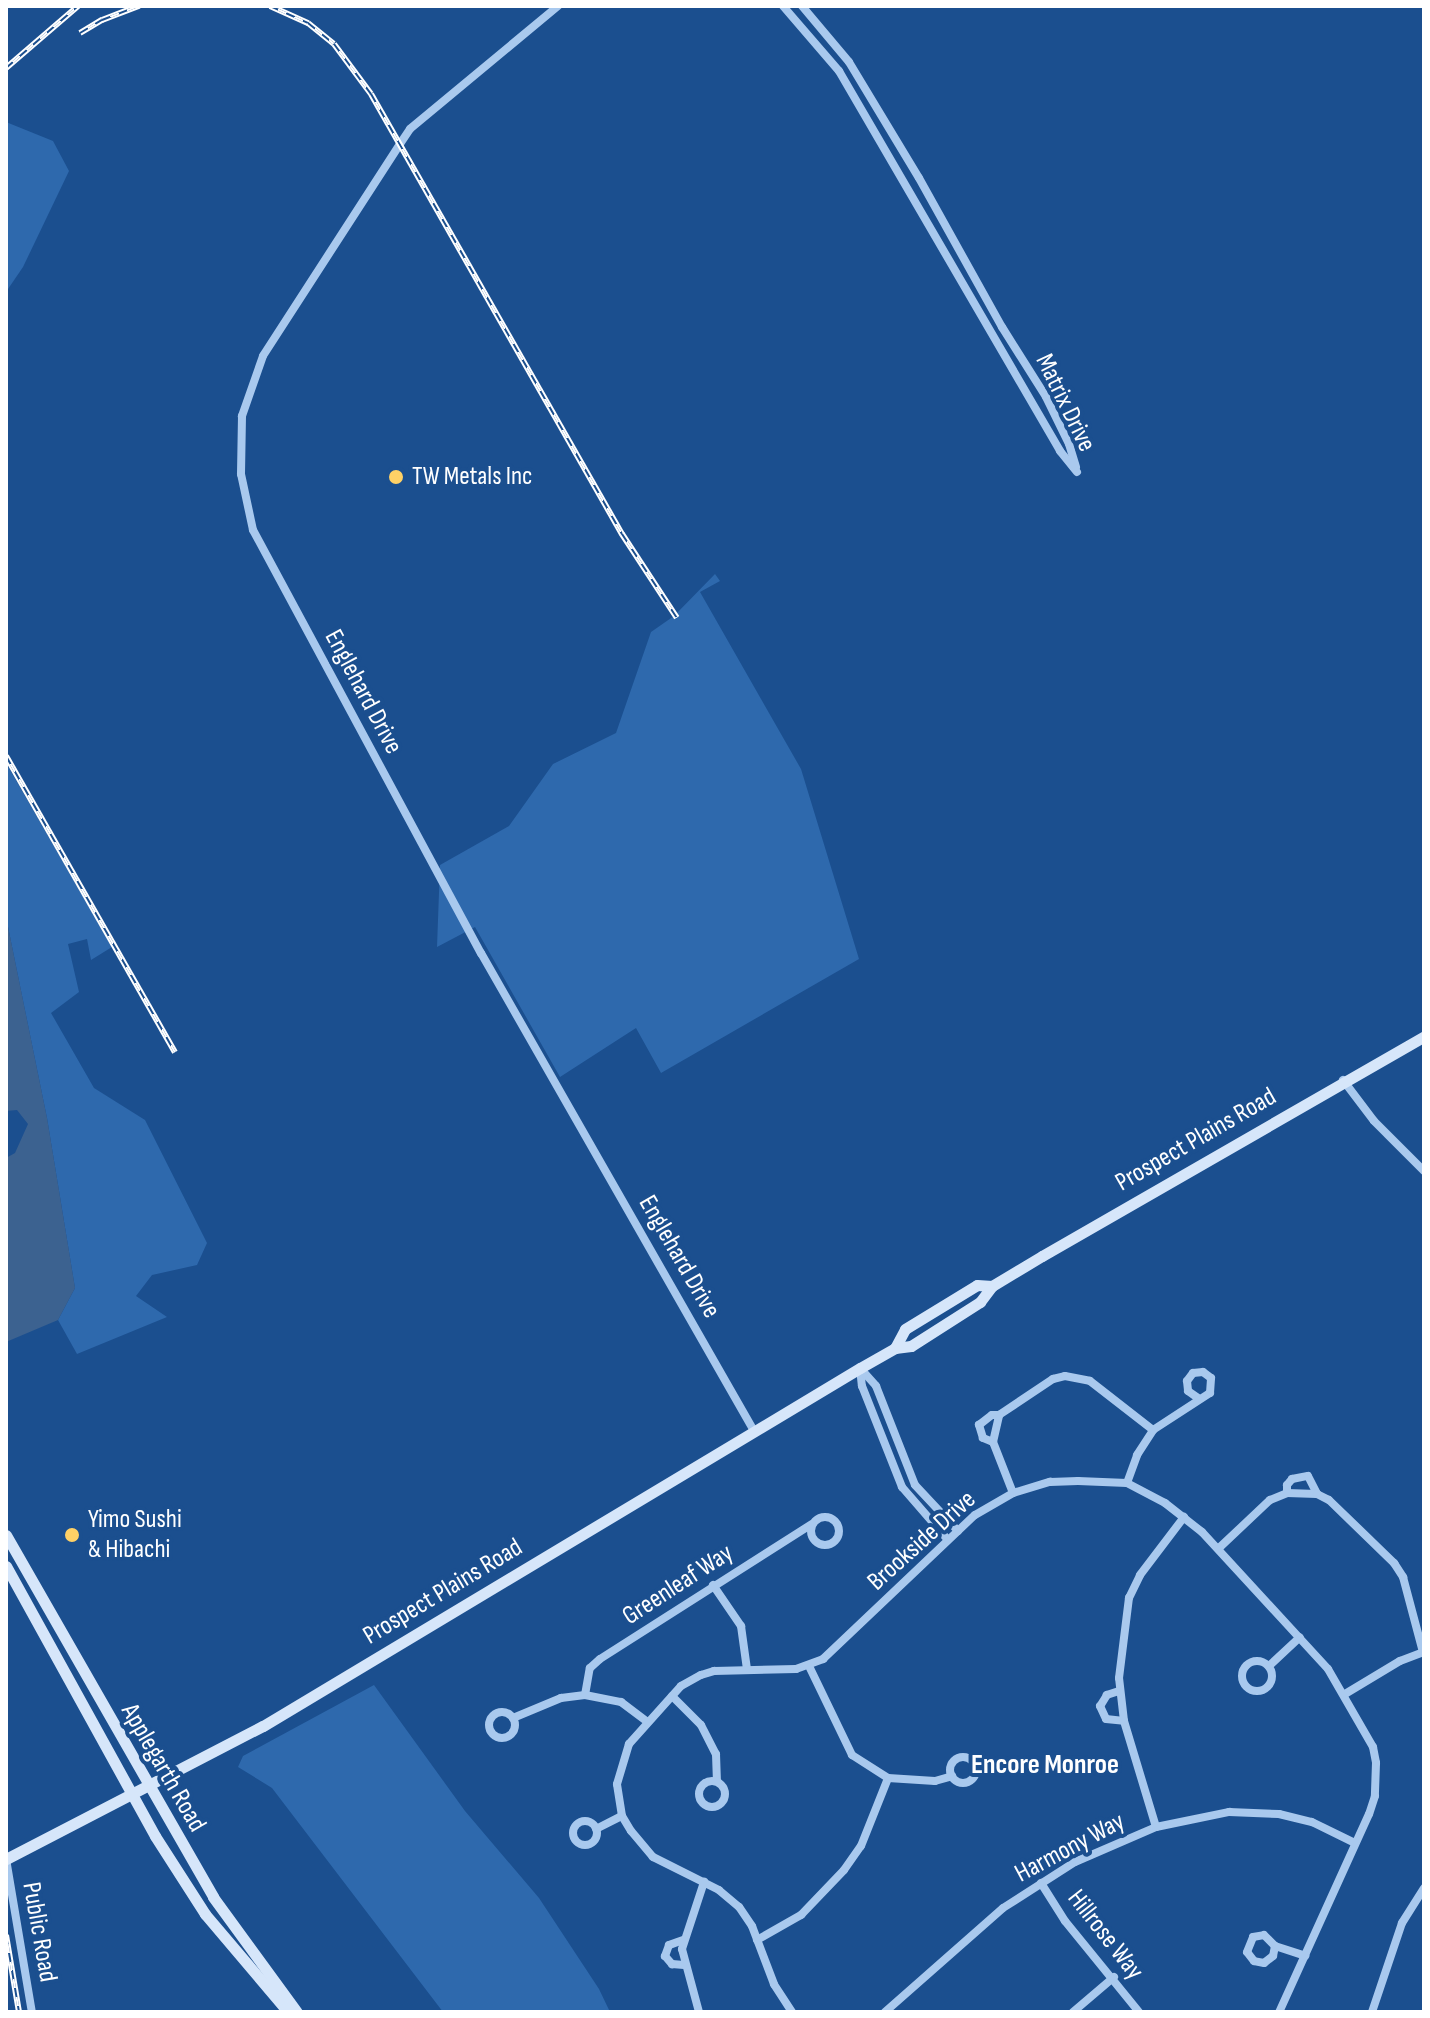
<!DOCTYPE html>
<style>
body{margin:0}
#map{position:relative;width:1430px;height:2018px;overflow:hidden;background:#1b4f8f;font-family:"Sofia Sans Condensed",sans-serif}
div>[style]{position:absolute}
.green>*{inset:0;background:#2e69ad}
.water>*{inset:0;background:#3c6290}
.street>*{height:8px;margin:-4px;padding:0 4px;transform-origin:4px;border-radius:4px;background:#a9c9ee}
.street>.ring{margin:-4px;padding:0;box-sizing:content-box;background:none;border:8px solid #a9c9ee;border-radius:50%}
.secondary>*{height:11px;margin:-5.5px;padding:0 5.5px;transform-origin:5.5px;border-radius:5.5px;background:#d6e6fa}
.rail>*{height:6px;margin-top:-3px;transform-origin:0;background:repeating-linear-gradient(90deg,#1b4f8f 0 9px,#fff 0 18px);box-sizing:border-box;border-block:2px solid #fff}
.dots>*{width:22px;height:22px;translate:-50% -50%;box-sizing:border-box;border:4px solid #1b4f8f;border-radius:50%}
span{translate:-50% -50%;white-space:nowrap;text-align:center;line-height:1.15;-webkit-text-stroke:8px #1b4f8f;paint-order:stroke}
.street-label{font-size:26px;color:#fff}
.poi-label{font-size:26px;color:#fff}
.left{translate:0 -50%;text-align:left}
.neighbourhood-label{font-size:28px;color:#fff;font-weight:700}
.frame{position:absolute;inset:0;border:8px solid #fff;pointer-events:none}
</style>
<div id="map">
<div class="green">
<div style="clip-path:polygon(6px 122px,53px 141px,69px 171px,23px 267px,6px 292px)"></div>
<div style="clip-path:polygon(715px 574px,720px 581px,700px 592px,801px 769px,859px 959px,661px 1073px,636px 1028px,560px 1077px,475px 927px,437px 947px,440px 865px,509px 826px,553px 764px,616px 733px,651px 632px,674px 616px)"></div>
<div style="clip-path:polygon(6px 763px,112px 947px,91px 960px,87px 939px,68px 944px,79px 992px,51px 1013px,94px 1088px,145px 1120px,207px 1243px,197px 1265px,152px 1275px,136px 1296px,167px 1317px,77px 1354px,58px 1320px,75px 1288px,47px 1118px,6px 917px)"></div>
<div style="clip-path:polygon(374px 1685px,465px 1811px,539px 1898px,599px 1989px,610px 2012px,443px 2012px,272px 1788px,238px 1767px,243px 1756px)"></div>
</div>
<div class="water">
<div style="clip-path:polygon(6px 917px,47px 1118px,75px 1288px,58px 1320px,6px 1342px,6px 1158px,15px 1153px,28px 1124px,17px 1110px,6px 1111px)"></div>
</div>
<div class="street">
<div style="left:558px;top:6px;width:192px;rotate:140.3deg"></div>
<div style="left:410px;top:129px;width:18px;rotate:124deg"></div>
<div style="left:400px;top:144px;width:252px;rotate:122.9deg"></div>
<div style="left:263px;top:356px;width:64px;rotate:109.3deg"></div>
<div style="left:242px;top:416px;width:58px;rotate:91deg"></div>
<div style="left:241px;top:474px;width:57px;rotate:77.9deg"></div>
<div style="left:253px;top:530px;width:481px;rotate:61.7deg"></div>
<div style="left:481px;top:953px;width:550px;rotate:60.27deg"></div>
<div style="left:783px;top:6px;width:86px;rotate:49.3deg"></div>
<div style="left:839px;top:71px;width:440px;rotate:59.8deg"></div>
<div style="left:1060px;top:451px;width:27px;rotate:51deg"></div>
<div style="left:802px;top:6px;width:73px;rotate:50deg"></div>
<div style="left:849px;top:62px;width:135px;rotate:58.9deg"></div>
<div style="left:919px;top:178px;width:171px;rotate:60.9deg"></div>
<div style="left:1002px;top:327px;width:83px;rotate:57.8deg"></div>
<div style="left:1046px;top:397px;width:52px;rotate:63.9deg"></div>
<div style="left:1069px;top:444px;width:24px;rotate:73deg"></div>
<div style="left:1343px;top:1080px;width:51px;rotate:52.9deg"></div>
<div style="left:1374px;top:1121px;width:71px;rotate:45deg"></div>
<div style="left:860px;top:1368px;width:18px;rotate:84deg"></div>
<div style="left:862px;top:1386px;width:109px;rotate:68.4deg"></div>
<div style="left:902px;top:1487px;width:70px;rotate:49deg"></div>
<div style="left:860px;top:1368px;width:24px;rotate:48deg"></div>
<div style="left:876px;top:1386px;width:106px;rotate:68.5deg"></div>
<div style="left:915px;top:1485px;width:63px;rotate:46.9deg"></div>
<div style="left:993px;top:1442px;width:11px;rotate:-158deg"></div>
<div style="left:983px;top:1438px;width:14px;rotate:-107deg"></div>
<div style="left:979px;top:1425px;width:16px;rotate:-38deg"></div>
<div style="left:992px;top:1415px;width:7px"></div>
<div style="left:1127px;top:1483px;width:30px;rotate:-70deg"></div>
<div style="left:1137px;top:1455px;width:30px;rotate:-57deg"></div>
<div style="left:1153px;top:1430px;width:68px;rotate:-33deg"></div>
<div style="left:1210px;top:1393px;width:15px;rotate:-86deg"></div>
<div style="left:1211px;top:1378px;width:10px;rotate:-143deg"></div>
<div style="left:1203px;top:1372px;width:10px;rotate:174deg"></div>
<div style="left:1193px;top:1373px;width:10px;rotate:127deg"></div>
<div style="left:1187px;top:1381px;width:10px;rotate:84deg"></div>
<div style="left:1188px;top:1391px;width:12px;rotate:35deg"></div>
<div style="left:1013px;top:1493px;width:55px;rotate:-111.4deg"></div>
<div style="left:993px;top:1442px;width:28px;rotate:-77deg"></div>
<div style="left:999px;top:1415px;width:65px;rotate:-33.7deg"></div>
<div style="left:1053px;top:1379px;width:12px;rotate:-14deg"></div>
<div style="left:1065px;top:1376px;width:25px;rotate:11deg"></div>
<div style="left:1090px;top:1381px;width:80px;rotate:37.9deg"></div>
<div style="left:1287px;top:1493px;width:8px;rotate:-90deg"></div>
<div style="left:1287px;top:1485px;width:8px;rotate:-50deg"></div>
<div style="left:1292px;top:1479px;width:16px;rotate:-11deg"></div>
<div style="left:1308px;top:1476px;width:20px;rotate:63deg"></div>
<div class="ring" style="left:811px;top:1517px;width:20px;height:20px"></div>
<div style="left:1219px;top:1548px;width:70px;rotate:-43.3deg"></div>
<div style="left:1270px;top:1500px;width:18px;rotate:-22deg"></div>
<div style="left:1287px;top:1493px;width:30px;rotate:2deg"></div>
<div style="left:1317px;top:1494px;width:13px;rotate:27deg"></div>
<div style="left:1329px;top:1500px;width:91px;rotate:44.1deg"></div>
<div style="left:1394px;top:1563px;width:17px;rotate:57deg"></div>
<div style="left:1403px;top:1577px;width:78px;rotate:75.1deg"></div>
<div style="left:713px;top:1585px;width:50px;rotate:55.7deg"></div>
<div style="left:741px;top:1626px;width:43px;rotate:82.1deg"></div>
<div class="ring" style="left:1242px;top:1661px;width:22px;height:22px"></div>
<div style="left:809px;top:1666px;width:99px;rotate:64.2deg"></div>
<div style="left:852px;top:1755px;width:43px;rotate:32.6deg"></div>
<div style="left:888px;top:1778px;width:47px;rotate:3.7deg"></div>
<div style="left:935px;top:1781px;width:18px;rotate:-16deg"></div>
<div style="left:1269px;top:1666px;width:42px;rotate:-43.1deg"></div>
<div style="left:1119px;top:1691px;width:13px;rotate:162deg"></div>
<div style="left:1107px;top:1695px;width:13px;rotate:122deg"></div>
<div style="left:1100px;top:1706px;width:14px;rotate:65deg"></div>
<div style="left:1106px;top:1719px;width:18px;rotate:6deg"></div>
<div style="left:1345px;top:1694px;width:64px;rotate:-31deg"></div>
<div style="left:1400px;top:1661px;width:26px;rotate:-21deg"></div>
<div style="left:585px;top:1695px;width:27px;rotate:-80deg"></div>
<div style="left:590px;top:1668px;width:13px;rotate:-42deg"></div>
<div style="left:600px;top:1659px;width:251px;rotate:-32.5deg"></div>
<div style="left:672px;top:1696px;width:41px;rotate:45deg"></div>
<div style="left:701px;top:1725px;width:33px;rotate:63deg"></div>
<div style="left:716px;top:1754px;width:27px;rotate:88deg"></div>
<div class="ring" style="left:489px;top:1712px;width:18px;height:18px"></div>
<div style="left:513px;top:1718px;width:52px;rotate:-22.6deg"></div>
<div style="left:561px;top:1698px;width:24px;rotate:-7deg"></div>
<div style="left:585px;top:1695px;width:37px;rotate:11deg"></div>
<div style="left:621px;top:1702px;width:31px;rotate:37deg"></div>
<div class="ring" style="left:950px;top:1757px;width:18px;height:18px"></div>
<div class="ring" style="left:699px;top:1781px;width:18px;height:18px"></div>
<div class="ring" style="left:573px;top:1821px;width:16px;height:16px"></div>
<div style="left:1156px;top:1827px;width:111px;rotate:-106.8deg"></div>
<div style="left:1124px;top:1721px;width:43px;rotate:-96.6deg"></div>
<div style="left:1119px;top:1678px;width:81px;rotate:-82.9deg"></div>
<div style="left:1129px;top:1598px;width:25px;rotate:-64deg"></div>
<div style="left:1140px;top:1575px;width:73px;rotate:-52.8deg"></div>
<div style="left:596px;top:1829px;width:29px;rotate:-27deg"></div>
<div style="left:6px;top:1859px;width:155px;rotate:80.4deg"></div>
<div style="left:1041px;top:1883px;width:45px;rotate:57.7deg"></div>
<div style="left:1065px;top:1921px;width:117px;rotate:50.9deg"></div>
<div style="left:683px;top:1940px;width:15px;rotate:160deg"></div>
<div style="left:669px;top:1945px;width:12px;rotate:110deg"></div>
<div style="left:665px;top:1956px;width:11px;rotate:49deg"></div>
<div style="left:672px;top:1964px;width:12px;rotate:5deg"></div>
<div style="left:757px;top:1940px;width:51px;rotate:-29.6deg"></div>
<div style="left:801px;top:1915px;width:62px;rotate:-46.3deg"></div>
<div style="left:844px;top:1870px;width:29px;rotate:-55deg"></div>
<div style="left:861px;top:1846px;width:73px;rotate:-68.3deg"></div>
<div style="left:1275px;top:1946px;width:10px;rotate:101deg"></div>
<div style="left:1273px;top:1956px;width:11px;rotate:142deg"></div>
<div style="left:1264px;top:1963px;width:10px;rotate:-169deg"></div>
<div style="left:1254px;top:1961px;width:11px;rotate:-128deg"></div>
<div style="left:1247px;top:1952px;width:16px;rotate:-68deg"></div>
<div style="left:1253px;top:1937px;width:11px;rotate:-10deg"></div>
<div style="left:1264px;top:1935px;width:16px;rotate:45deg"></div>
<div style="left:1275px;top:1946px;width:32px;rotate:18deg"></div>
<div style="left:699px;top:2012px;width:65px;rotate:-105.1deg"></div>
<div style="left:682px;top:1949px;width:71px;rotate:-71.8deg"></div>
<div style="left:792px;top:2012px;width:33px;rotate:-123deg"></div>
<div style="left:774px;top:1984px;width:62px;rotate:-110.8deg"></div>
<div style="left:752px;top:1926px;width:23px;rotate:-124deg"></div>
<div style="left:739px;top:1907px;width:26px;rotate:-140deg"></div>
<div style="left:719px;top:1890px;width:74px;rotate:-153.4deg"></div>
<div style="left:653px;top:1857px;width:34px;rotate:-130deg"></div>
<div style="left:631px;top:1831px;width:17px;rotate:-121deg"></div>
<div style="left:622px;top:1816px;width:32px;rotate:-99deg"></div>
<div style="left:617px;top:1784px;width:42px;rotate:-73.3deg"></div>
<div style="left:629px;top:1744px;width:78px;rotate:-48.1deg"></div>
<div style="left:681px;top:1686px;width:23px;rotate:-29deg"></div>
<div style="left:701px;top:1675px;width:14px;rotate:-17deg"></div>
<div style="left:714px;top:1671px;width:82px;rotate:-1.4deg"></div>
<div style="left:796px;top:1669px;width:29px;rotate:-20deg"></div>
<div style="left:823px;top:1659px;width:209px;rotate:-43.5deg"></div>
<div style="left:975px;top:1515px;width:44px;rotate:-30.1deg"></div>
<div style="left:1013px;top:1493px;width:39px;rotate:-17deg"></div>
<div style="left:1050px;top:1482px;width:28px;rotate:-2deg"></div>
<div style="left:1078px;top:1481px;width:49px;rotate:2.3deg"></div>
<div style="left:1127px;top:1483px;width:43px;rotate:27.8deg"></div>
<div style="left:1165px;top:1503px;width:47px;rotate:38.1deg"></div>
<div style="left:1202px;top:1532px;width:186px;rotate:47.4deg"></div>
<div style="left:1328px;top:1669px;width:90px;rotate:60deg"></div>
<div style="left:1373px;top:1747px;width:16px;rotate:79deg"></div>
<div style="left:1376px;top:1763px;width:33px;rotate:92deg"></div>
<div style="left:1375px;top:1796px;width:19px;rotate:108deg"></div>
<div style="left:1369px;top:1814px;width:217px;rotate:114.4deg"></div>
<div style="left:885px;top:2012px;width:157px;rotate:-41.4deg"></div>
<div style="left:1003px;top:1908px;width:85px;rotate:-32.6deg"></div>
<div style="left:1075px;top:1862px;width:88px;rotate:-23.4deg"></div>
<div style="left:1156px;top:1827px;width:75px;rotate:-11.6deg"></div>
<div style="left:1229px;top:1812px;width:50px;rotate:2.3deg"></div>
<div style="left:1279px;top:1814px;width:34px;rotate:14deg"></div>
<div style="left:1312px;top:1822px;width:48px;rotate:26deg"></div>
<div style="left:1073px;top:2012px;width:54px;rotate:-40.5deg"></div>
<div style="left:1372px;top:2012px;width:94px;rotate:-71.4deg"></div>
<div style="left:1402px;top:1923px;width:41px;rotate:-57.8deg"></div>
</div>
<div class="secondary">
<div style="left:895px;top:1348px;width:21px;rotate:-62deg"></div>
<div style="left:905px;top:1329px;width:84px;rotate:-31.4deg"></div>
<div style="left:977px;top:1285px;width:15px;rotate:4deg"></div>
<div style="left:6px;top:1535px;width:417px;rotate:60.2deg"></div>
<div style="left:213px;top:1897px;width:142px;rotate:53.9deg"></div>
<div style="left:6px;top:1566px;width:308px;rotate:61.1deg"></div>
<div style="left:155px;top:1836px;width:93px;rotate:57.3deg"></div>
<div style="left:205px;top:1914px;width:128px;rotate:49.7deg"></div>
<div style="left:6px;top:1859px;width:289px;rotate:-27.4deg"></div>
<div style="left:263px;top:1726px;width:696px;rotate:-30.95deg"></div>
<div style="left:860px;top:1368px;width:40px;rotate:-29.7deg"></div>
<div style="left:895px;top:1348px;width:16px;rotate:-7deg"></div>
<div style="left:911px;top:1346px;width:82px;rotate:-32.5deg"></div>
<div style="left:980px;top:1302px;width:20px;rotate:-53deg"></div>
<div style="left:992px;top:1286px;width:58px;rotate:-31deg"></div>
<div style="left:1042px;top:1256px;width:441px;rotate:-29.9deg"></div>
</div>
<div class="rail">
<div style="left:270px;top:6px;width:42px;rotate:24.1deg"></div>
<div style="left:308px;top:23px;width:33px;rotate:39deg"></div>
<div style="left:334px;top:44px;width:62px;rotate:53.5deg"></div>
<div style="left:371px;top:94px;width:507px;rotate:60.3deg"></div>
<div style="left:622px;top:534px;width:100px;rotate:56.8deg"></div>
<div style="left:80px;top:33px;width:26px;rotate:-31deg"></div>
<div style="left:102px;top:20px;width:40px;rotate:-21deg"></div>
<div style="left:6px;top:68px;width:95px;rotate:-40.7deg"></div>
<div style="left:6px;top:756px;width:341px;rotate:60.3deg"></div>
<div style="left:6px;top:1935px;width:78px;rotate:80.4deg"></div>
</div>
<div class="dots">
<div style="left:396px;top:477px;background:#ffd166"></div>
<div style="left:72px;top:1535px;background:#ffd166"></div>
</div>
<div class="street-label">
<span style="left:1065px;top:403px;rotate:64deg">Matrix Drive</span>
<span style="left:363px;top:692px;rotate:62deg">Englehard Drive</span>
<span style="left:1196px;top:1140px;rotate:-30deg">Prospect Plains Road</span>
<span style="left:679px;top:1257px;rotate:60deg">Englehard Drive</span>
<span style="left:922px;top:1541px;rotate:-42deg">Brookside Drive</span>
<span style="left:678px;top:1585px;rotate:-33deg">Greenleaf Way</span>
<span style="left:443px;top:1592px;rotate:-31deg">Prospect Plains Road</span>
<span style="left:163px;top:1768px;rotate:60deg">Applegarth Road</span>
<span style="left:1070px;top:1848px;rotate:-28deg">Harmony Way</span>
<span style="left:39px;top:1932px;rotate:80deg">Public Road</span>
<span style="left:1105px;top:1935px;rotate:52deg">Hillrose Way</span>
</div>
<div class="poi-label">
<span class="left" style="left:412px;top:477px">TW Metals Inc</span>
<span class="left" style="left:88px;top:1535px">Yimo Sushi<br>&amp; Hibachi</span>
</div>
<div class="neighbourhood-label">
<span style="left:1045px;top:1765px">Encore Monroe</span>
</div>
<div class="frame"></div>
</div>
